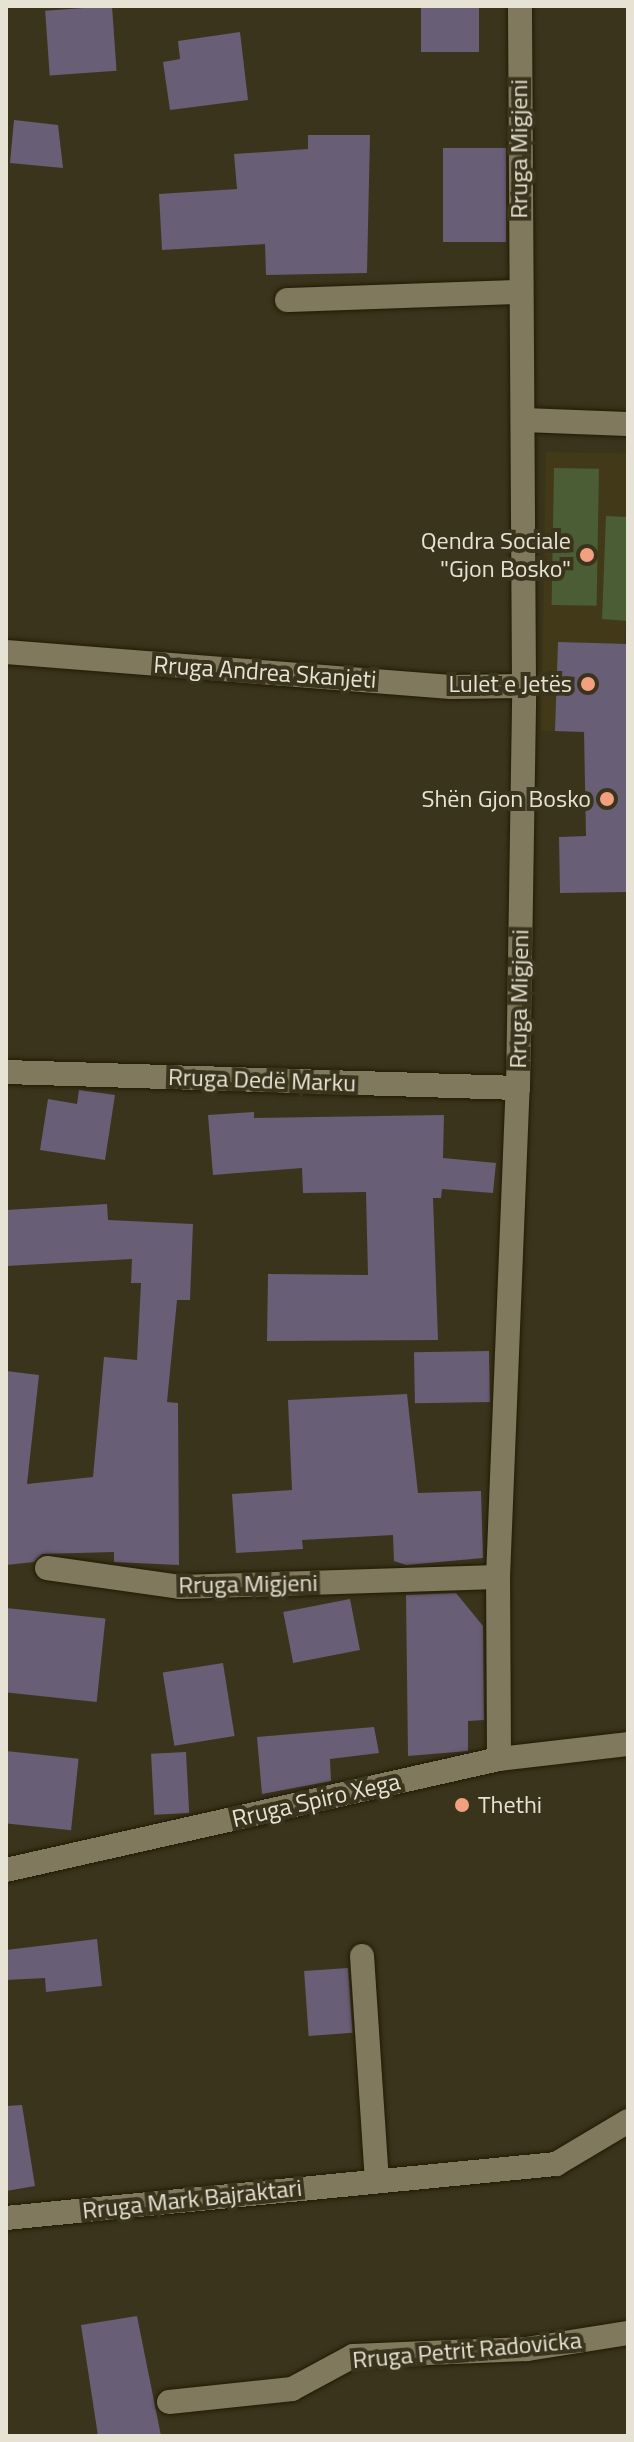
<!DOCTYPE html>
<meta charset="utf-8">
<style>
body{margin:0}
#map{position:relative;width:634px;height:2442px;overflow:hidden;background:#3b341c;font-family:"Titillium Web",sans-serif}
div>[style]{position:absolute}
.built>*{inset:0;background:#423919;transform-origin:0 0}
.green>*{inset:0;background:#4a5d35;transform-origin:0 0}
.building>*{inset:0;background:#685e76;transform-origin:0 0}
.roads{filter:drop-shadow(0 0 2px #221b04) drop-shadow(0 0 2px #221b04)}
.minor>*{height:24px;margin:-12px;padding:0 12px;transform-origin:12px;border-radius:12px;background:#81795e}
.dots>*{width:22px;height:22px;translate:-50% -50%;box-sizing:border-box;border:4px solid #3b341c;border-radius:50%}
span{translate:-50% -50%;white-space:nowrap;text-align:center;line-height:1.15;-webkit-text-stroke:8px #3b341c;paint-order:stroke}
.street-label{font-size:24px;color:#e7e3d4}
.poi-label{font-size:24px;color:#e7e3d4}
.right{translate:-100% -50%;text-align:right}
.left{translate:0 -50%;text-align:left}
.frame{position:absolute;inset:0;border:8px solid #e7e3d4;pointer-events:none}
</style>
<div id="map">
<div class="built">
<div style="left:546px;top:452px;width:82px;height:279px;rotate:1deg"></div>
</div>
<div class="green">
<div style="left:554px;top:468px;width:45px;height:137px;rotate:1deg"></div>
<div style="clip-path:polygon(606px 516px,628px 517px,628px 621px,602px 619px)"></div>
</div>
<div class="building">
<div style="left:112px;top:6px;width:65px;height:67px;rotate:86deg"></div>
<div style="left:421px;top:6px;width:58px;height:46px"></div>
<div style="clip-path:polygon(240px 32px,248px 100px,170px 110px,163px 62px,180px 59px,178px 41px)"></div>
<div style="clip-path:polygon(14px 120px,58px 125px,63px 168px,10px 163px)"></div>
<div style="clip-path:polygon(308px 135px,370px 135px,367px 273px,266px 275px,265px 244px,162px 250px,159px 194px,237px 189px,234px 154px,308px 149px)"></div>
<div style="left:443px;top:148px;width:63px;height:94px"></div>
<div style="clip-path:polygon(558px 642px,628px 644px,628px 892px,560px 893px,559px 837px,586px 836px,584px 732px,555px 731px)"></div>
<div style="clip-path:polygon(79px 1090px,115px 1095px,105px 1160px,40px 1150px,48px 1099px,77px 1104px)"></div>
<div style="clip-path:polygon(254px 1112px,254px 1118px,444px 1115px,443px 1158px,496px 1163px,493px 1193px,442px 1189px,441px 1198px,433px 1198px,438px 1340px,267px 1341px,268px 1274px,368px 1275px,366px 1192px,303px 1193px,302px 1168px,213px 1175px,208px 1115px)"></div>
<div style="clip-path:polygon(107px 1204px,108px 1220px,193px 1224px,190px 1300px,177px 1300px,167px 1402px,178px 1403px,179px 1565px,114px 1562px,114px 1552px,42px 1554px,34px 1562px,6px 1565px,6px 1371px,39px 1375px,27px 1484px,93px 1477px,104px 1357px,137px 1360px,141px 1283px,131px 1283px,132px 1259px,6px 1266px,6px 1210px)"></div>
<div style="left:489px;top:1351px;width:51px;height:75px;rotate:89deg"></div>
<div style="clip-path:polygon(407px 1394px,418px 1493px,481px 1491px,483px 1558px,406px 1565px,394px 1561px,393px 1535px,302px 1540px,303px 1549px,236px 1553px,232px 1494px,292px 1490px,288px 1400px)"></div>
<div style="clip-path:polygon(456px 1593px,483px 1626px,484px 1720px,468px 1721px,468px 1751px,408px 1756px,406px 1595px)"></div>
<div style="left:350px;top:1599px;width:52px;height:68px;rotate:79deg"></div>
<div style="left:6px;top:1608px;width:100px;height:84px;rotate:6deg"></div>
<div style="left:223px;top:1663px;width:74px;height:61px;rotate:81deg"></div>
<div style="clip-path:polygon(374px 1727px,379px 1753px,330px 1759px,331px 1781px,262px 1794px,257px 1737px)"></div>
<div style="left:6px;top:1751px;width:73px;height:72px;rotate:6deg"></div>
<div style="left:186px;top:1752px;width:61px;height:35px;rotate:87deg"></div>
<div style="clip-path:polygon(97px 1939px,102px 1986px,46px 1992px,45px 1978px,6px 1980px,6px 1950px)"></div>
<div style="left:348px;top:1968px;width:65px;height:44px;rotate:86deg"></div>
<div style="clip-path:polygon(22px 2105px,35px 2186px,6px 2191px,6px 2106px)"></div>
<div style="clip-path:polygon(137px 2316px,161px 2436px,98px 2436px,81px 2325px)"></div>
</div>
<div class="roads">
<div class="minor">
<div style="left:287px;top:300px;width:231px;rotate:-2deg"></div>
<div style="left:523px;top:420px;width:105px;rotate:2.2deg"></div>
<div style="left:6px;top:652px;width:446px;rotate:4.5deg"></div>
<div style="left:451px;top:687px;width:73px;rotate:-0.8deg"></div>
<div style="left:6px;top:1072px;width:512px;rotate:1.79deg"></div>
<div style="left:47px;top:1568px;width:134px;rotate:8.1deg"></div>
<div style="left:180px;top:1587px;width:318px;rotate:-1.8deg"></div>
<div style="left:499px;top:1759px;width:182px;rotate:-90.3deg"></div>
<div style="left:498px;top:1577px;width:489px;rotate:-87.7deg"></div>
<div style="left:518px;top:1088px;width:402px;rotate:-89.1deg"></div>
<div style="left:524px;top:686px;width:680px;rotate:-90.34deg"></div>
<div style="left:6px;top:1870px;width:505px;rotate:-12.69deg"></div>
<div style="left:499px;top:1759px;width:130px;rotate:-6.6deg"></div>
<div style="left:362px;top:1956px;width:225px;rotate:86.2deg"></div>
<div style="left:6px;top:2218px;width:553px;rotate:-5.61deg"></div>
<div style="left:556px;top:2164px;width:84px;rotate:-30.8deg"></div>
<div style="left:169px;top:2402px;width:124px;rotate:-6deg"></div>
<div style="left:292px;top:2389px;width:69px;rotate:-28.4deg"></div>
<div style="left:353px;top:2356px;width:174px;rotate:-2.3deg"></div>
<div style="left:527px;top:2349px;width:102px;rotate:-9deg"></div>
</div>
</div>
<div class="dots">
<div style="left:587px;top:555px;background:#f2a080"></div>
<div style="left:588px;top:684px;background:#f2a080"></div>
<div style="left:607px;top:799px;background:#f2a080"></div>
<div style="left:462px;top:1805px;background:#f2a080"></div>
</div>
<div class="street-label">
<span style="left:519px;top:149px;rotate:-90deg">Rruga Migjeni</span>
<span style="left:265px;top:672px;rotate:4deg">Rruga Andrea Skanjeti</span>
<span style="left:519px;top:999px;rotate:-89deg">Rruga Migjeni</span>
<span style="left:262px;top:1080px;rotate:2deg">Rruga Dedë Marku</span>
<span style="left:248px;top:1584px;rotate:-1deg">Rruga Migjeni</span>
<span style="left:316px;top:1800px;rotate:-13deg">Rruga Spiro Xega</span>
<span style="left:192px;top:2199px;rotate:-6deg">Rruga Mark Bajraktari</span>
<span style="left:467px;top:2350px;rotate:-5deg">Rruga Petrit Radovicka</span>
</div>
<div class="poi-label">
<span class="right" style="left:571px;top:555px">Qendra Sociale<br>"Gjon Bosko"</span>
<span class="right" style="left:572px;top:684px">Lulet e Jetës</span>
<span class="right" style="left:591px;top:799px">Shën Gjon Bosko</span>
<span class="left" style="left:478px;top:1805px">Thethi</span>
</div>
<div class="frame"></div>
</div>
